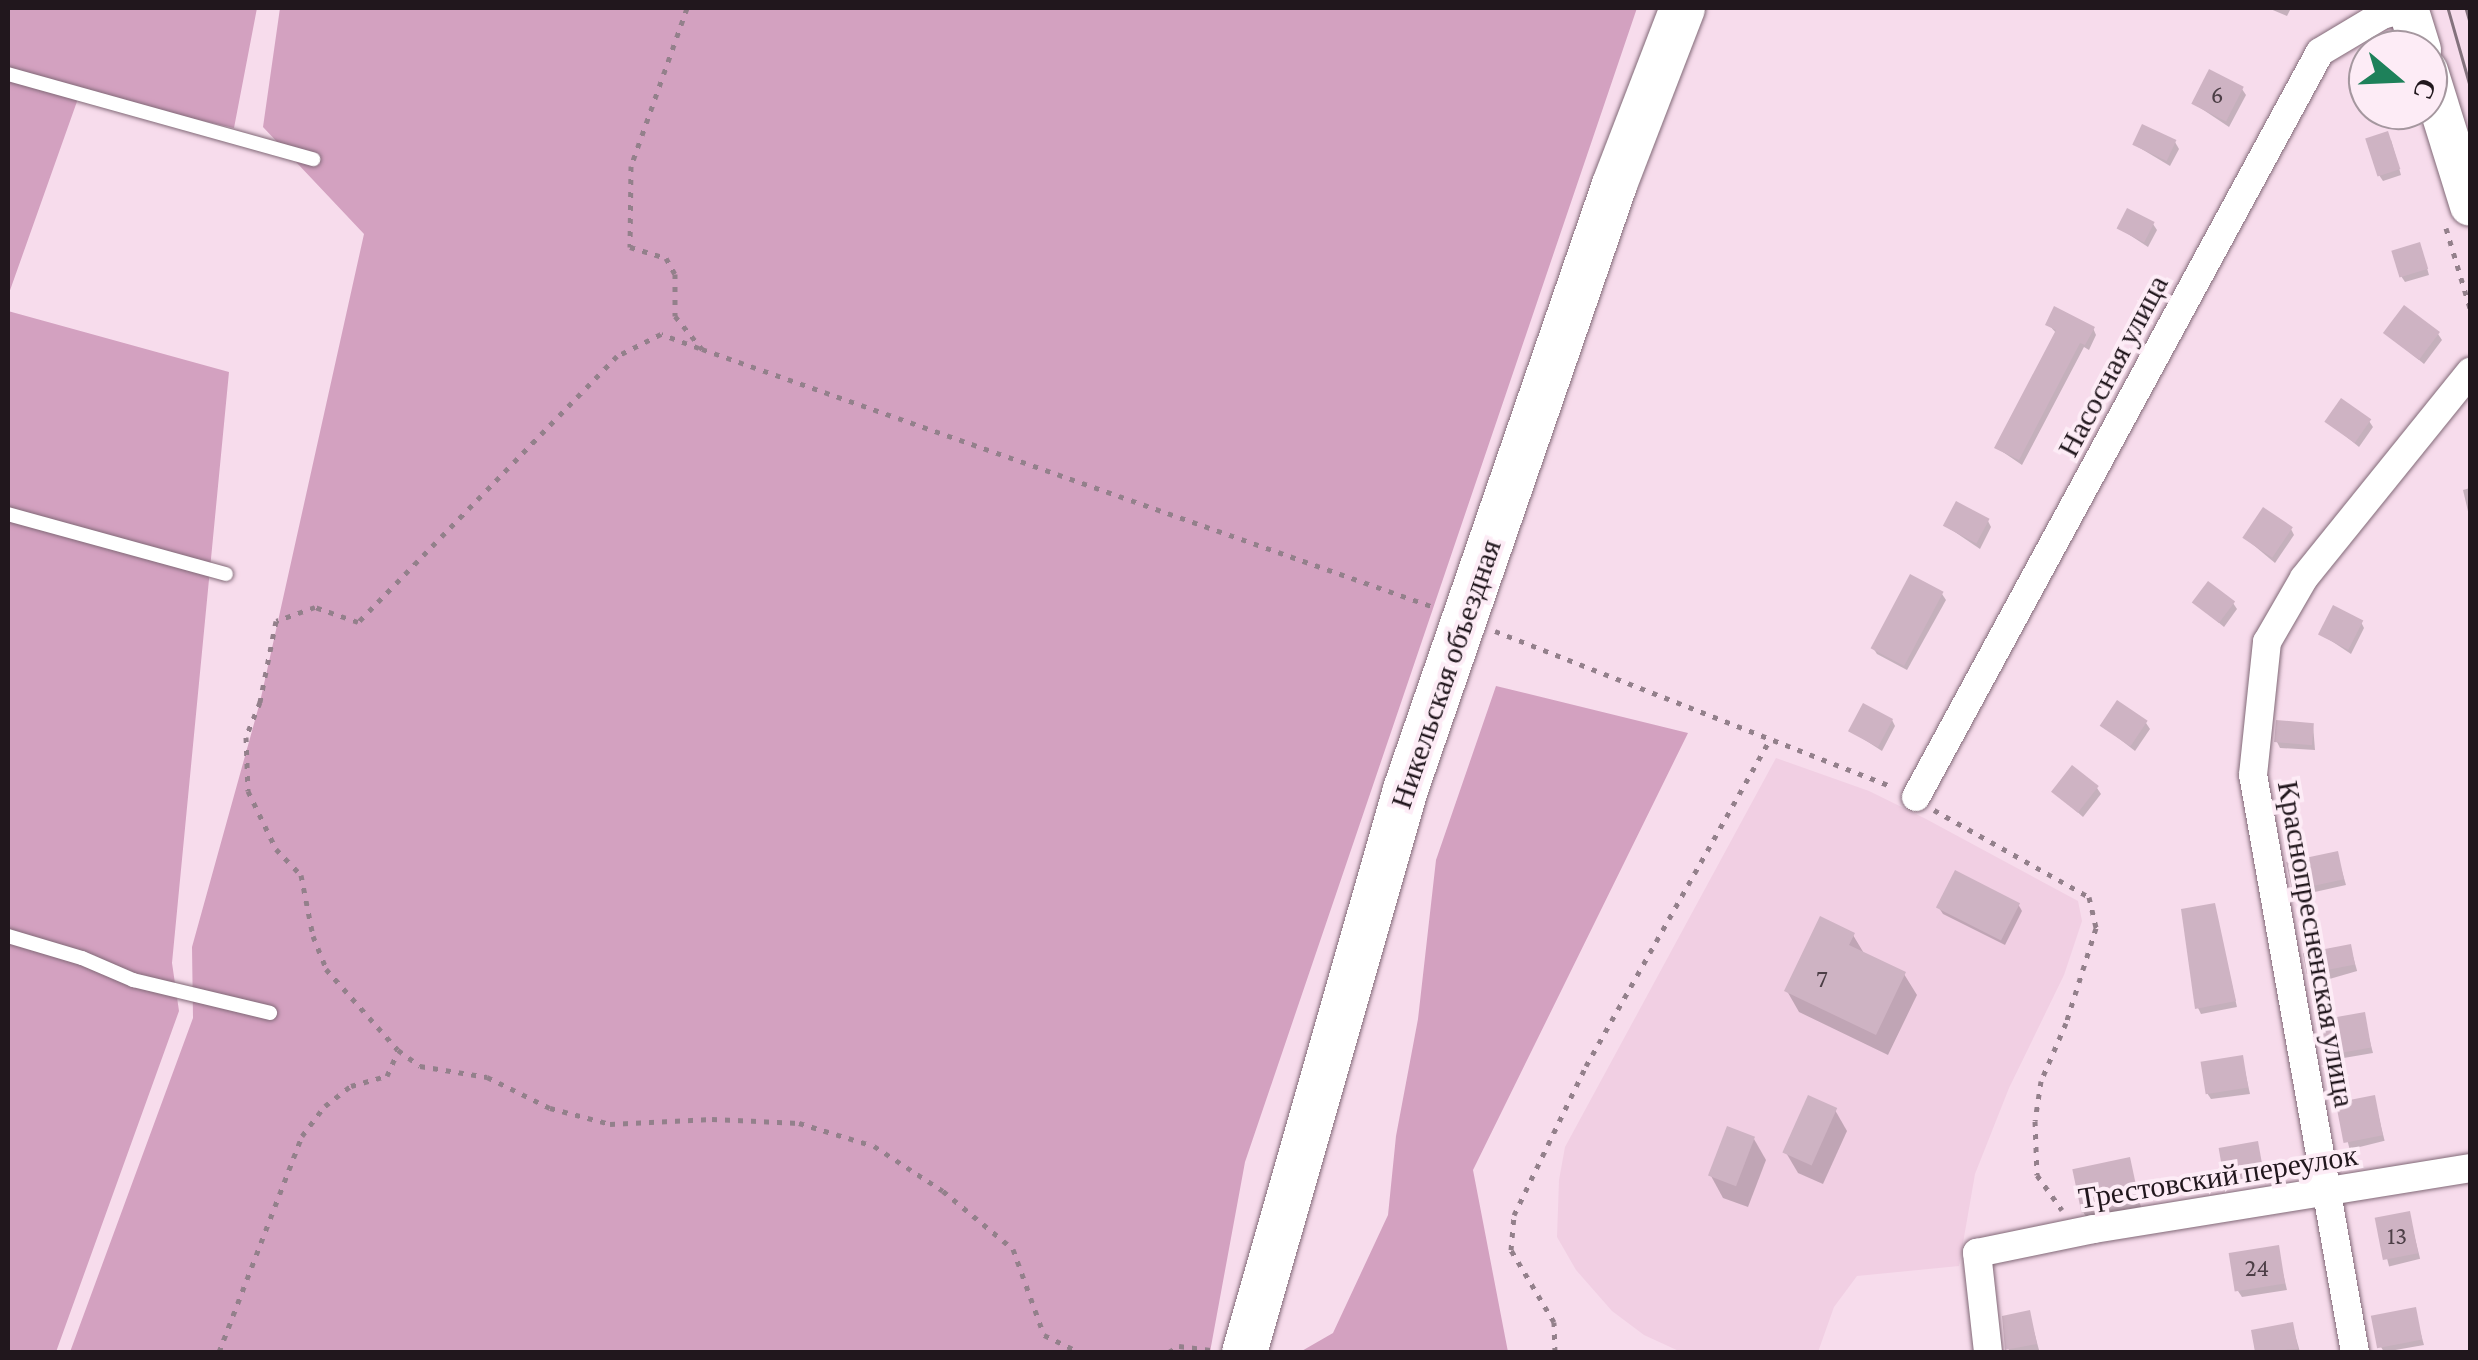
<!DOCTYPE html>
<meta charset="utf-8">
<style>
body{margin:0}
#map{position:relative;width:2478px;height:1360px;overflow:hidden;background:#f7dcec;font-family:"Crimson Pro",serif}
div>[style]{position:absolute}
.built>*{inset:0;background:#f1cfe3}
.green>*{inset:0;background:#d3a1c0}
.shadow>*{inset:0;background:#0003;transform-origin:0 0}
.building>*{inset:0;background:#ceb3c3;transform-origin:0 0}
.path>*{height:5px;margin-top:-2.5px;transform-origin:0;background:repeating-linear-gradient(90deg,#93808b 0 5px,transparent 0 13px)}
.roads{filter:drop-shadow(0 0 2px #816977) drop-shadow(0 0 2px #816977)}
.lane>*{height:14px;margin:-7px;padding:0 7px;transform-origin:7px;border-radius:7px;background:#fff}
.street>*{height:28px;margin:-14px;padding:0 14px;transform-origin:14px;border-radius:14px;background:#fff}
.secondary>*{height:40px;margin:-20px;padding:0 20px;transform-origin:20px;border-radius:20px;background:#fff}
.primary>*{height:45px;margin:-22.5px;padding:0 22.5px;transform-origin:22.5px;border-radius:22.5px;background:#fff}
.tram>*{height:2.5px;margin:-1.25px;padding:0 1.25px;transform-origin:1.25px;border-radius:1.25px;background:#84727d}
span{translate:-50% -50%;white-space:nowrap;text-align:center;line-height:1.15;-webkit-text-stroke:8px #fdecf6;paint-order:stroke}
.number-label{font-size:25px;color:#4c3e46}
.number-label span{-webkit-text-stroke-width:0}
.street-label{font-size:30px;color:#21171d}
.frame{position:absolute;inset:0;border:10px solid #21171d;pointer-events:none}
.north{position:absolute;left:2348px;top:30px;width:100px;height:100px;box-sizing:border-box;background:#fdecf6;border:2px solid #a5979f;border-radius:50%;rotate:109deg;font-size:28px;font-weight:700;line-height:40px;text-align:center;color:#21171d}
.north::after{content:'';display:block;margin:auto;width:35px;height:45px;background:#1e815a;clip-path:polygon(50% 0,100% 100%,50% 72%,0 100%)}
</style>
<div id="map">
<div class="built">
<div style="clip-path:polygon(1776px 758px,1869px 791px,1926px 819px,2078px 901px,2082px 921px,2064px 975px,2009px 1088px,1975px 1174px,1959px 1266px,1857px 1276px,1834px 1307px,1818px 1352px,1681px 1352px,1644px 1335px,1612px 1311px,1576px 1270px,1557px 1237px,1559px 1180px,1565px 1147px)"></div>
</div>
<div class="green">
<div style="clip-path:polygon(8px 8px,257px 8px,234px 128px,80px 93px,8px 296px)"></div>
<div style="clip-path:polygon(280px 8px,1637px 8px,1245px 1162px,1210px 1352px,70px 1352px,193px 1018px,192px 947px,260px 702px,364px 234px,263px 127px)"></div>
<div style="clip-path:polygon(8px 311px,229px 372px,172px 963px,179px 1011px,56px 1352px,8px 1352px)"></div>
<div style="clip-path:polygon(1496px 686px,1688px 733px,1473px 1170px,1508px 1352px,1300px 1352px,1333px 1333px,1388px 1215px,1396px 1136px,1418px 1019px,1436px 860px)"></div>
</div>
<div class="shadow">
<div style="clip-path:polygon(2268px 8px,2291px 8px,2287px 16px)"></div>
<div style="clip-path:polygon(2242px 89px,2246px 95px,2229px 127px,2193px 103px)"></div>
<div style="clip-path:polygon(2391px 140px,2401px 175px,2383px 181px,2379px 175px)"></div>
<div style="clip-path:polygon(2175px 142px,2179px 149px,2170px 166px,2135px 145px)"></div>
<div style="clip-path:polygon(2153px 224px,2157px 230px,2148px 247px,2119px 228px)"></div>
<div style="clip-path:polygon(2422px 251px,2429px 275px,2405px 282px,2401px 276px)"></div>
<div style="clip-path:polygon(2048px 324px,2093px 328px,2096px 335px,2089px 350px,2084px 347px,2022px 465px,1997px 448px,2057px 334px)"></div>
<div style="clip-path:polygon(2386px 333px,2438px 334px,2442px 340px,2424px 364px)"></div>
<div style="clip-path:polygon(2327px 421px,2369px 421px,2373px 427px,2359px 447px)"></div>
<div style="clip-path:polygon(2470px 488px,2470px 520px,2463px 490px)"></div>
<div style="clip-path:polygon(1988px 521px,1991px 527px,1980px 549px,1946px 526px)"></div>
<div style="clip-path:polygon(2291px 529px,2294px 535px,2275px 563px,2245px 538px)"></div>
<div style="clip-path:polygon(1942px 594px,1946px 600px,1907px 670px,1877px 654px,1873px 648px)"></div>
<div style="clip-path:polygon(2195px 603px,2233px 603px,2237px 609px,2224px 627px)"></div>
<div style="clip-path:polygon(2361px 622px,2364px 628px,2351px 654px,2321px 634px)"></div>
<div style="clip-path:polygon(1892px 720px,1895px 726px,1882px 751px,1851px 731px)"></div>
<div style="clip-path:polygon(2146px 723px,2150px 729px,2135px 751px,2103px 726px)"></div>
<div style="clip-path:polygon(2313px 725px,2315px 750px,2280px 748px,2277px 742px)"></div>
<div style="clip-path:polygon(2097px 788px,2101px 794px,2083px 817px,2055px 792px)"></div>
<div style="clip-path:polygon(2337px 854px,2346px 885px,2297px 896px,2294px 890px)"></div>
<div style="clip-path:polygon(2018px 904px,2022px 911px,2005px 945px,1943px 914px,1939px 908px)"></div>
<div style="clip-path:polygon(2214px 906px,2237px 1007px,2201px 1014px,2198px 1008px)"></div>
<div style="clip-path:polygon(1853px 935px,1865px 955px,1904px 974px,1917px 995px,1888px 1055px,1799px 1012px,1787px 991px)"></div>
<div style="left:2350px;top:946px;width:26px;height:45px;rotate:74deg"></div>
<div style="clip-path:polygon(2363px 1015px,2373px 1053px,2332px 1060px,2328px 1054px)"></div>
<div style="clip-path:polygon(2242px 1057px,2250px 1094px,2211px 1099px,2207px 1093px)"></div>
<div style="left:2374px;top:1098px;width:44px;height:36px;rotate:76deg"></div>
<div style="clip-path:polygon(1835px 1110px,1847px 1131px,1823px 1184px,1798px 1173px,1785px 1151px)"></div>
<div style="clip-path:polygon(1754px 1139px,1766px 1160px,1748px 1207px,1723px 1198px,1711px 1176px)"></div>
<div style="clip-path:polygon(2256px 1143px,2266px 1182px,2232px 1188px,2228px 1182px)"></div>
<div style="clip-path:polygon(2128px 1160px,2141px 1207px,2087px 1218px,2083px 1212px)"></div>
<div style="left:2409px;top:1214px;width:46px;height:32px;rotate:76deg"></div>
<div style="clip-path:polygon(2277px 1248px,2287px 1290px,2242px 1297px,2238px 1291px)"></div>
<div style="clip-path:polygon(2414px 1310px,2424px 1345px,2384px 1352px,2381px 1347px)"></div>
<div style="clip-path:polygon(2029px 1313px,2039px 1350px,2009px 1352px,2004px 1318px)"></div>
<div style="clip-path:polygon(2292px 1324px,2300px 1352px,2258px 1352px,2254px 1332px)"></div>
</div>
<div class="building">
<div style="left:2209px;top:69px;width:39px;height:39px;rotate:27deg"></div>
<div style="left:2142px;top:124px;width:38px;height:23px;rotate:25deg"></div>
<div style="left:2388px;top:131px;width:40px;height:24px;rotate:72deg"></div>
<div style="left:2127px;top:208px;width:31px;height:23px;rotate:27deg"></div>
<div style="left:2420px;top:242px;width:28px;height:30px;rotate:73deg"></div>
<div style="left:2404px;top:305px;width:45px;height:35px;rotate:37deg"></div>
<div style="clip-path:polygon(2054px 306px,2095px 327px,2085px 345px,2080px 343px,2019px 460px,1994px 448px,2056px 330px,2045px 325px)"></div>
<div style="left:2341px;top:398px;width:37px;height:29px;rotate:35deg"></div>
<div style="left:1956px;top:501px;width:38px;height:28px;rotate:28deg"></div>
<div style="left:2263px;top:507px;width:36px;height:37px;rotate:34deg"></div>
<div style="left:1910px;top:574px;width:38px;height:84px;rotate:28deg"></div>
<div style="left:2208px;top:581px;width:34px;height:27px;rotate:37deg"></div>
<div style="left:2333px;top:605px;width:34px;height:33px;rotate:27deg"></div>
<div style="left:2117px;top:700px;width:37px;height:31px;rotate:34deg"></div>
<div style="left:1863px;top:703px;width:34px;height:32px;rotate:28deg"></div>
<div style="left:2276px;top:720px;width:38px;height:22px;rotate:5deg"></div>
<div style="left:2072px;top:765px;width:34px;height:34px;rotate:38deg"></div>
<div style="left:2338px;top:851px;width:29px;height:53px;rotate:78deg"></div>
<div style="left:1955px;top:870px;width:73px;height:42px;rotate:27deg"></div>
<div style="clip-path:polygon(2215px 903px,2236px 1001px,2195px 1009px,2181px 909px)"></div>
<div style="clip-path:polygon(1820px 916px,1855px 933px,1849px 945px,1906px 972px,1876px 1035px,1784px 991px)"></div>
<div style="left:2351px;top:944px;width:21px;height:49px;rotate:79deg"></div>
<div style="left:2365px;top:1012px;width:36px;height:46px;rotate:80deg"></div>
<div style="left:2243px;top:1055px;width:33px;height:43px;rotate:81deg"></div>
<div style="left:1808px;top:1095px;width:32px;height:63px;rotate:24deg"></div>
<div style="left:2375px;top:1095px;width:41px;height:40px;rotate:79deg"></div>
<div style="left:1727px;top:1126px;width:30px;height:53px;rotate:21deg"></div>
<div style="left:2258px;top:1141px;width:36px;height:40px;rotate:80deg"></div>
<div style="left:2130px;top:1157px;width:45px;height:59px;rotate:78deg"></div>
<div style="left:2410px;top:1211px;width:43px;height:36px;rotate:79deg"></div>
<div style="left:2279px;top:1245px;width:39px;height:51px;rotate:81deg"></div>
<div style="left:2416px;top:1307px;width:33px;height:46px;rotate:79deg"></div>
<div style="clip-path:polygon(2030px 1310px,2037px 1344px,2005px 1350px,2002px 1316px)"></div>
<div style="clip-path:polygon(2293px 1322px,2298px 1349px,2255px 1352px,2251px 1330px)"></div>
</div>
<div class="path">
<div style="left:687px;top:8px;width:168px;rotate:109.5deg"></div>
<div style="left:631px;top:166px;width:81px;rotate:90.7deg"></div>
<div style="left:630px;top:247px;width:38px;rotate:17deg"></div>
<div style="left:666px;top:258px;width:18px;rotate:61deg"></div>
<div style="left:675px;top:274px;width:42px;rotate:90deg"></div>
<div style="left:675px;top:316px;width:43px;rotate:50.7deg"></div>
<div style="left:702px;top:349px;width:776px;rotate:19.42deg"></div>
<div style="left:2446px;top:228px;width:84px;rotate:73.3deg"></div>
<div style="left:699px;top:348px;width:40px;rotate:-159.8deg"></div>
<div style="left:661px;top:334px;width:49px;rotate:153.4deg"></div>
<div style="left:617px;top:356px;width:371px;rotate:134.2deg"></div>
<div style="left:358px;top:622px;width:46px;rotate:-160.8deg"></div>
<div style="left:315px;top:607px;width:41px;rotate:160.3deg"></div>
<div style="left:276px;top:621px;width:83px;rotate:101.2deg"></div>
<div style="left:260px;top:702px;width:38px;rotate:112deg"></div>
<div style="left:246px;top:737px;width:54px;rotate:87.9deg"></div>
<div style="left:248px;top:791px;width:64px;rotate:64.2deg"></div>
<div style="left:276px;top:849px;width:36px;rotate:46deg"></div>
<div style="left:301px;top:875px;width:62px;rotate:78.9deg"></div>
<div style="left:313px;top:936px;width:35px;rotate:68deg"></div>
<div style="left:326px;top:969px;width:108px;rotate:48.4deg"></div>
<div style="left:398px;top:1050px;width:27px;rotate:36deg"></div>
<div style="left:420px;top:1066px;width:68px;rotate:9.3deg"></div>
<div style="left:487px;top:1077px;width:70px;rotate:26.2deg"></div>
<div style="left:550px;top:1108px;width:62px;rotate:14.9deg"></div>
<div style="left:610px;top:1124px;width:102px;rotate:-2.8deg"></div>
<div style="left:712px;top:1119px;width:87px;rotate:2.6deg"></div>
<div style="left:799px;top:1123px;width:78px;rotate:17deg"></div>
<div style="left:874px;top:1146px;width:82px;rotate:33.1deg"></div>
<div style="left:943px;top:1191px;width:91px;rotate:39.6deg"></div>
<div style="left:1013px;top:1249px;width:91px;rotate:70.2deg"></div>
<div style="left:1044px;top:1335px;width:39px;rotate:26deg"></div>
<div style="left:1495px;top:631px;width:428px;rotate:21.4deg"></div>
<div style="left:1934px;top:810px;width:178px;rotate:29.3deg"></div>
<div style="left:2089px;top:897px;width:32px;rotate:77deg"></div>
<div style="left:2096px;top:928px;width:100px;rotate:107.5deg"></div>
<div style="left:2066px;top:1023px;width:63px;rotate:113.3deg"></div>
<div style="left:2041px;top:1081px;width:40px;rotate:98.5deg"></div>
<div style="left:2035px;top:1121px;width:54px;rotate:87.9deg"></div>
<div style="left:2037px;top:1175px;width:43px;rotate:54.5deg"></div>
<div style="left:219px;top:1352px;width:231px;rotate:-69deg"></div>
<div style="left:302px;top:1136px;width:38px;rotate:-53deg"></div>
<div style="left:325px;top:1106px;width:33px;rotate:-38deg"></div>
<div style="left:351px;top:1086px;width:37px;rotate:-16deg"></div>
<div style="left:387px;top:1076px;width:27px;rotate:-66deg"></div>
<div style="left:1169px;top:1352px;width:12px;rotate:-31deg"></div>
<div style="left:1179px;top:1346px;width:32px;rotate:7deg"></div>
<div style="left:1555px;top:1352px;width:30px;rotate:-92deg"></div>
<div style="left:1554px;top:1322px;width:84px;rotate:-120.8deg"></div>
<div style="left:1511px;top:1250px;width:35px;rotate:-85deg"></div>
<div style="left:1514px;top:1215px;width:165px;rotate:-64.2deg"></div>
<div style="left:1586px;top:1066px;width:375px;rotate:-60.6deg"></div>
</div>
<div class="roads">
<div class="lane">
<div style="left:8px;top:74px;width:317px;rotate:15.6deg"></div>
<div style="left:8px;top:514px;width:226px;rotate:15.4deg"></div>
<div style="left:8px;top:936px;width:77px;rotate:16.6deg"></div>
<div style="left:82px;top:958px;width:56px;rotate:23.3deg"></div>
<div style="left:133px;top:980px;width:141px;rotate:13.5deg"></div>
</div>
<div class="street">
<div style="left:1916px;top:797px;width:847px;rotate:-61.53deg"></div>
<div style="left:2320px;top:52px;width:72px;rotate:-30.8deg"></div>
<div style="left:2382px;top:15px;width:27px;rotate:-15deg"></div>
<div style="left:1988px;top:1352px;width:100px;rotate:-96.3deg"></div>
<div style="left:1977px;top:1253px;width:119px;rotate:-11.6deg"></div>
<div style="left:2094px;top:1229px;width:381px;rotate:-9.2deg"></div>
<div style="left:2355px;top:1352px;width:586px;rotate:-100.02deg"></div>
<div style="left:2253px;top:775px;width:134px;rotate:-84deg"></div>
<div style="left:2267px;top:642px;width:74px;rotate:-60deg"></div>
<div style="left:2304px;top:578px;width:265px;rotate:-51.1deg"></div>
</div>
<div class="secondary">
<div style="left:2408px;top:8px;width:44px;rotate:72.8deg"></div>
<div style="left:2428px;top:71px;width:141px;rotate:72.7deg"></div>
</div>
<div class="primary">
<div style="left:1244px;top:1352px;width:586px;rotate:-74.04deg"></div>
<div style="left:1405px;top:789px;width:640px;rotate:-70.94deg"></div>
<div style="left:1614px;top:184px;width:189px;rotate:-68.9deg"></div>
</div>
</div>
<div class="tram">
<div style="left:2448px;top:8px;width:80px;rotate:74.1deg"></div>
<div style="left:2466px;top:8px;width:15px;rotate:74deg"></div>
</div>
<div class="number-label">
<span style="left:2217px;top:95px">6</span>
<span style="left:1822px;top:979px">7</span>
<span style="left:2397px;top:1236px">13</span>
<span style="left:2257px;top:1268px">24</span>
</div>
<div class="street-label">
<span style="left:2113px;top:366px;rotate:-62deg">Насосная улица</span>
<span style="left:1446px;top:674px;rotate:-71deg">Никельская объездная</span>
<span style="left:2316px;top:944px;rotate:80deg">Краснопресненская улица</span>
<span style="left:2218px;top:1177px;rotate:-9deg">Трестовский переулок</span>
</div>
<div class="frame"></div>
<div class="north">С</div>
</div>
